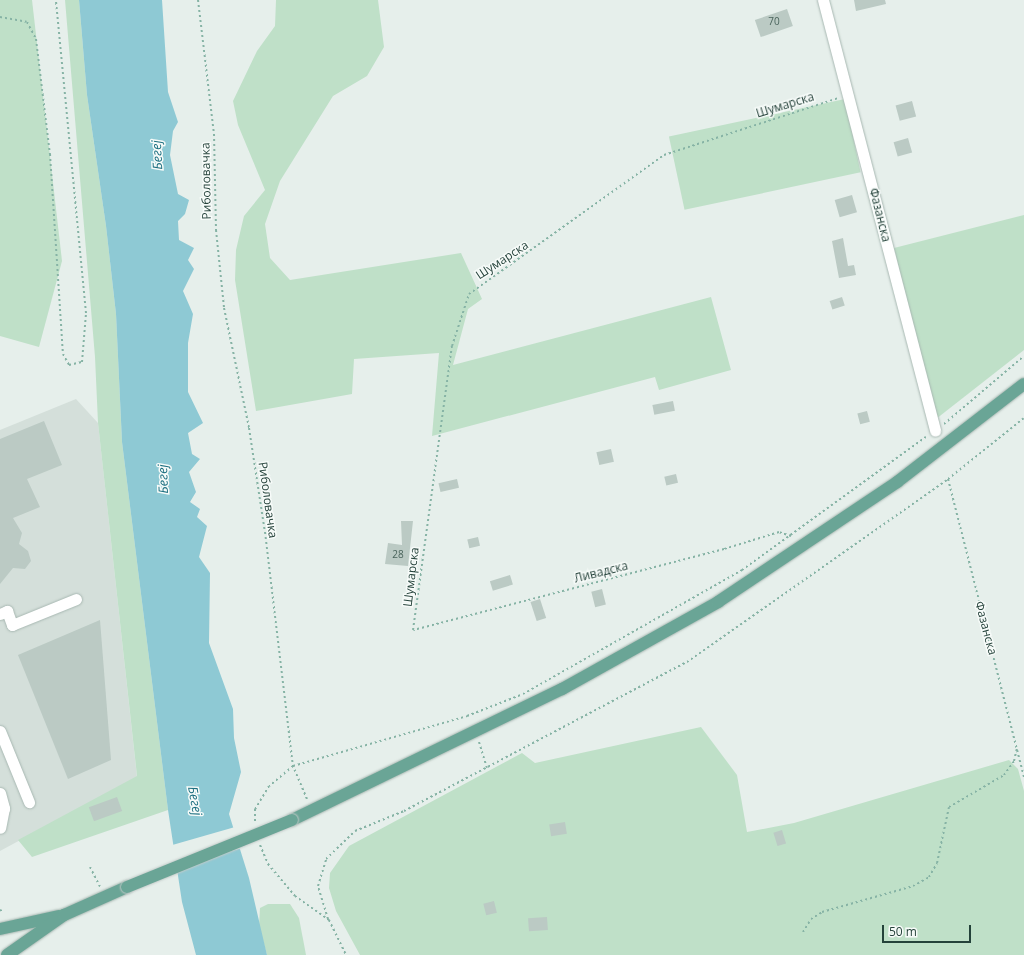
<!DOCTYPE html>
<meta charset="utf-8">
<style>
body{margin:0}
#map{position:relative;width:1024px;height:955px;overflow:hidden;background:#e6efeb;font-family:"Open Sans",sans-serif}
div>[style]{position:absolute}
.built>*{inset:0;background:#d4dfda}
.green>*{inset:0;background:#bfe0c8;transform-origin:0 0}
.water>*{inset:0;background:#8ec9d4}
.pier>*{inset:0;background:#e6efeb;transform-origin:0 0}
.building>*{inset:0;background:#bbcac4;transform-origin:0 0}
.path>*{height:2px;margin-top:-1px;transform-origin:0;background:repeating-linear-gradient(90deg,#86b3a5 0 2px,transparent 0 5px)}
.roads{filter:drop-shadow(0 0 1px #a8b8b2) drop-shadow(0 0 1px #a8b8b2)}
.minor>*{height:11px;margin:-5.5px;padding:0 5.5px;transform-origin:5.5px;border-radius:5.5px;background:#fff}
.major>*{height:12px;margin:-6px;padding:0 6px;transform-origin:6px;border-radius:6px;background:#6aa596}
.bridges{filter:drop-shadow(0 0 1px #c2cac8) drop-shadow(0 0 1px #c2cac8)}
.major-bridge>*{height:12px;margin:-6px;padding:0 6px;transform-origin:6px;border-radius:6px;background:#6aa596}
span{translate:-50% -50%;white-space:nowrap;text-align:center;line-height:1.15;-webkit-text-stroke:3px #f7fbf9;paint-order:stroke}
.number-label{font-size:10px;color:#4a645c}
.number-label span{-webkit-text-stroke-width:0}
.street-label{font-size:12px;color:#24423a}
.water-label{font-size:13px;color:#1c6f80;font-style:italic}
.scale{position:absolute;left:882px;top:925px;width:89px;height:18px;box-sizing:border-box;border:2px solid #24423a;border-top:0;padding-left:5px;font-size:12px;line-height:14px;white-space:nowrap;color:#24423a;-webkit-text-stroke:3px #f7fbf9;paint-order:stroke}
</style>
<div id="map">
<div class="built">
<div style="clip-path:polygon(76px 399px,98px 423px,137px 777px,0 851px,0 430px)"></div>
</div>
<div class="green">
<div style="clip-path:polygon(0 0,32px 0,62px 261px,39px 347px,0 336px)"></div>
<div style="clip-path:polygon(65px 0,79px 0,87px 95px,106px 226px,116px 314px,122px 442px,168px 810px,32px 857px,18px 840px,137px 776px,98px 423px,95px 357px)"></div>
<div style="clip-path:polygon(276px 0,378px 0,384px 47px,367px 76px,333px 96px,280px 181px,265px 224px,270px 258px,290px 280px,461px 253px,482px 299px,468px 309px,453px 365px,711px 297px,731px 370px,659px 390px,655px 377px,432px 436px,439px 353px,354px 359px,352px 394px,256px 411px,235px 280px,236px 250px,244px 216px,265px 190px,238px 125px,233px 101px,257px 51px,275px 26px)"></div>
<div style="left:845px;top:99px;width:75px;height:180px;rotate:78deg"></div>
<div style="clip-path:polygon(1024px 215px,1024px 350px,936px 419px,894px 248px)"></div>
<div style="clip-path:polygon(701px 727px,737px 775px,747px 832px,794px 823px,1009px 760px,1018px 769px,1024px 791px,1024px 955px,360px 955px,336px 911px,329px 888px,330px 873px,349px 846px,522px 753px,535px 763px)"></div>
<div style="clip-path:polygon(268px 904px,290px 904px,299px 918px,306px 955px,267px 955px,259px 926px,260px 908px)"></div>
</div>
<div class="water">
<div style="clip-path:polygon(79px 0,162px 0,168px 92px,178px 122px,173px 131px,170px 155px,178px 194px,189px 200px,185px 214px,178px 221px,179px 240px,194px 248px,188px 260px,194px 269px,183px 291px,193px 314px,188px 343px,188px 392px,203px 423px,188px 433px,192px 454px,200px 459px,189px 472px,196px 492px,190px 502px,200px 509px,197px 517px,207px 526px,199px 557px,210px 573px,209px 643px,233px 709px,234px 738px,241px 772px,229px 814px,249px 878px,267px 955px,196px 955px,182px 902px,168px 810px,122px 442px,116px 314px,106px 226px,87px 95px)"></div>
</div>
<div class="pier">
<div style="left:235px;top:827px;width:22px;height:67px;rotate:74deg"></div>
</div>
<div class="building">
<div style="clip-path:polygon(854px 0,885px 0,886px 4px,856px 11px)"></div>
<div style="left:787px;top:9px;width:18px;height:34px;rotate:71deg"></div>
<div style="left:912px;top:101px;width:16px;height:17px;rotate:75deg"></div>
<div style="left:908px;top:138px;width:15px;height:15px;rotate:74deg"></div>
<div style="left:852px;top:195px;width:18px;height:18px;rotate:74deg"></div>
<div style="clip-path:polygon(843px 238px,848px 266px,854px 265px,856px 275px,839px 278px,832px 241px)"></div>
<div style="left:842px;top:297px;width:9px;height:13px;rotate:72deg"></div>
<div style="left:673px;top:401px;width:10px;height:21px;rotate:79deg"></div>
<div style="left:867px;top:411px;width:11px;height:10px;rotate:75deg"></div>
<div style="clip-path:polygon(44px 421px,62px 465px,27px 479px,40px 507px,13px 518px,22px 533px,19px 544px,28px 551px,31px 561px,25px 569px,13px 568px,0 584px,0 439px)"></div>
<div style="left:611px;top:449px;width:13px;height:15px;rotate:77deg"></div>
<div style="left:676px;top:474px;width:9px;height:12px;rotate:77deg"></div>
<div style="left:457px;top:479px;width:9px;height:19px;rotate:77deg"></div>
<div style="clip-path:polygon(401px 521px,413px 521px,408px 566px,385px 564px,388px 543px,402px 545px)"></div>
<div style="left:478px;top:537px;width:9px;height:11px;rotate:77deg"></div>
<div style="left:510px;top:575px;width:10px;height:21px;rotate:73deg"></div>
<div style="left:602px;top:589px;width:16px;height:11px;rotate:76deg"></div>
<div style="left:540px;top:599px;width:20px;height:10px;rotate:72deg"></div>
<div style="clip-path:polygon(100px 620px,111px 760px,68px 779px,18px 655px)"></div>
<div style="left:117px;top:797px;width:15px;height:30px;rotate:70deg"></div>
<div style="left:565px;top:822px;width:12px;height:16px;rotate:81deg"></div>
<div style="left:782px;top:830px;width:14px;height:9px;rotate:73deg"></div>
<div style="left:494px;top:901px;width:12px;height:11px;rotate:76deg"></div>
<div style="left:547px;top:917px;width:13px;height:19px;rotate:86deg"></div>
</div>
<div class="path">
<div style="left:198px;top:0;width:135px;rotate:83.2deg"></div>
<div style="left:214px;top:134px;width:96px;rotate:88.8deg"></div>
<div style="left:216px;top:230px;width:78px;rotate:84.1deg"></div>
<div style="left:224px;top:308px;width:123px;rotate:78.2deg"></div>
<div style="left:249px;top:428px;width:105px;rotate:81.3deg"></div>
<div style="left:265px;top:532px;width:236px;rotate:83.2deg"></div>
<div style="left:293px;top:766px;width:31px;rotate:140deg"></div>
<div style="left:269px;top:786px;width:27px;rotate:121deg"></div>
<div style="left:255px;top:809px;width:13px;rotate:90deg"></div>
<div style="left:0;top:17px;width:27px;rotate:10deg"></div>
<div style="left:27px;top:22px;width:19px;rotate:62deg"></div>
<div style="left:36px;top:39px;width:116px;rotate:83.1deg"></div>
<div style="left:50px;top:154px;width:200px;rotate:86.3deg"></div>
<div style="left:63px;top:354px;width:13px;rotate:61deg"></div>
<div style="left:69px;top:365px;width:13px;rotate:-13deg"></div>
<div style="left:82px;top:362px;width:49px;rotate:-85.3deg"></div>
<div style="left:86px;top:313px;width:314px;rotate:-95.5deg"></div>
<div style="left:944px;top:424px;width:105px;rotate:-40.4deg"></div>
<div style="left:948px;top:479px;width:308px;rotate:75.7deg"></div>
<div style="left:791px;top:536px;width:13px;rotate:-162deg"></div>
<div style="left:779px;top:532px;width:58px;rotate:162.8deg"></div>
<div style="left:724px;top:549px;width:321px;rotate:165.4deg"></div>
<div style="left:413px;top:630px;width:287px;rotate:-82.2deg"></div>
<div style="left:452px;top:346px;width:55px;rotate:-71.9deg"></div>
<div style="left:469px;top:294px;width:239px;rotate:-35.5deg"></div>
<div style="left:664px;top:155px;width:183px;rotate:-18.1deg"></div>
<div style="left:479px;top:742px;width:27px;rotate:73deg"></div>
<div style="left:307px;top:799px;width:36px;rotate:-113deg"></div>
<div style="left:293px;top:766px;width:181px;rotate:-16deg"></div>
<div style="left:467px;top:716px;width:60px;rotate:-21.4deg"></div>
<div style="left:523px;top:694px;width:252px;rotate:-29.5deg"></div>
<div style="left:742px;top:570px;width:227px;rotate:-35.9deg"></div>
<div style="left:260px;top:845px;width:21px;rotate:67deg"></div>
<div style="left:268px;top:864px;width:42px;rotate:49.8deg"></div>
<div style="left:295px;top:896px;width:42px;rotate:35.2deg"></div>
<div style="left:329px;top:920px;width:39px;rotate:64deg"></div>
<div style="left:90px;top:867px;width:22px;rotate:63deg"></div>
<div style="left:0;top:910px;width:4px;rotate:27deg"></div>
<div style="left:328px;top:919px;width:34px;rotate:-107deg"></div>
<div style="left:318px;top:886px;width:28px;rotate:-73deg"></div>
<div style="left:326px;top:859px;width:40px;rotate:-44deg"></div>
<div style="left:355px;top:831px;width:53px;rotate:-22.2deg"></div>
<div style="left:404px;top:811px;width:320px;rotate:-27.8deg"></div>
<div style="left:687px;top:662px;width:319px;rotate:-35deg"></div>
<div style="left:948px;top:479px;width:97px;rotate:-38.8deg"></div>
<div style="left:803px;top:932px;width:15px;rotate:-58deg"></div>
<div style="left:811px;top:919px;width:13px;rotate:-32deg"></div>
<div style="left:822px;top:912px;width:95px;rotate:-15.9deg"></div>
<div style="left:913px;top:886px;width:18px;rotate:-29deg"></div>
<div style="left:929px;top:877px;width:16px;rotate:-60deg"></div>
<div style="left:937px;top:863px;width:57px;rotate:-77.9deg"></div>
<div style="left:949px;top:807px;width:64px;rotate:-30.2deg"></div>
<div style="left:1004px;top:775px;width:17px;rotate:-54deg"></div>
<div style="left:1014px;top:761px;width:13px;rotate:-77deg"></div>
</div>
<div class="roads">
<div class="minor">
<div style="left:823px;top:0;width:445px;rotate:75.4deg"></div>
<div style="left:0;top:614px;width:8px;rotate:-23deg"></div>
<div style="left:7px;top:611px;width:15px;rotate:70deg"></div>
<div style="left:12px;top:625px;width:69px;rotate:-22.1deg"></div>
<div style="left:0;top:731px;width:77px;rotate:67.8deg"></div>
<div style="left:0;top:793px;width:16px;rotate:75deg"></div>
<div style="left:4px;top:808px;width:20px;rotate:101deg"></div>
</div>
<div class="major">
<div style="left:292px;top:820px;width:300px;rotate:-25.9deg"></div>
<div style="left:562px;top:689px;width:179px;rotate:-29.1deg"></div>
<div style="left:718px;top:602px;width:216px;rotate:-33.8deg"></div>
<div style="left:897px;top:482px;width:160px;rotate:-37.7deg"></div>
<div style="left:0;top:929px;width:60px;rotate:-12.4deg"></div>
<div style="left:7px;top:955px;width:70px;rotate:-35.1deg"></div>
<div style="left:64px;top:915px;width:69px;rotate:-24deg"></div>
</div>
</div>
<div class="bridges">
<div class="major-bridge">
<div style="left:127px;top:887px;width:178px;rotate:-22.1deg"></div>
</div>
</div>
<div class="number-label">
<span style="left:774px;top:22px">70</span>
<span style="left:398px;top:555px">28</span>
</div>
<div class="street-label">
<span style="left:785px;top:105px;rotate:-17deg">Шумарска</span>
<span style="left:206px;top:181px;rotate:-91deg">Риболовачка</span>
<span style="left:880px;top:215px;rotate:76deg">Фазанска</span>
<span style="left:502px;top:260px;rotate:-33deg">Шумарска</span>
<span style="left:268px;top:500px;rotate:82deg">Риболовачка</span>
<span style="left:601px;top:572px;rotate:-14deg">Ливадска</span>
<span style="left:411px;top:577px;rotate:-83deg">Шумарска</span>
<span style="left:986px;top:628px;rotate:75deg">Фазанска</span>
</div>
<div class="water-label">
<span style="left:157px;top:155px;rotate:-93deg">Бегеј</span>
<span style="left:163px;top:479px;rotate:-92deg">Бегеј</span>
<span style="left:195px;top:801px;rotate:80deg">Бегеј</span>
</div>
<div class="scale">50 m</div>
</div>
